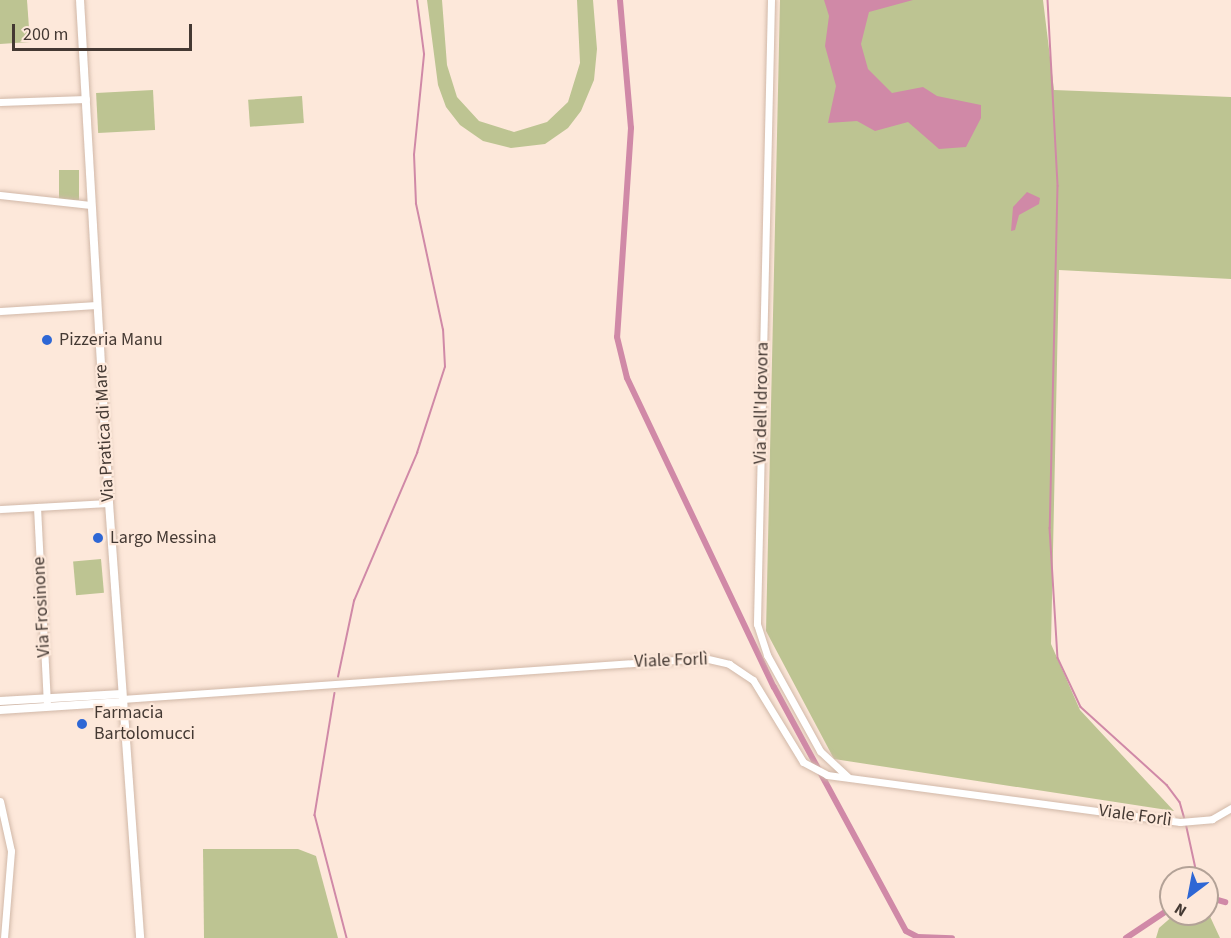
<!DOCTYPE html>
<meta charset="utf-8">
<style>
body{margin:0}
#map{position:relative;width:1231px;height:938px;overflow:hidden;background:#fde8da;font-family:"Source Sans 3",sans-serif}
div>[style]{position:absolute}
.green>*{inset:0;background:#bdc492;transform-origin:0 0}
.water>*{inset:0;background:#d089a7}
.stream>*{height:1.5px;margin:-0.75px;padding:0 0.75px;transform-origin:0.75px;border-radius:0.75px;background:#d089a7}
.canal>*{height:6px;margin:-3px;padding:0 3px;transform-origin:3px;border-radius:3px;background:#d089a7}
.roads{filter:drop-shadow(0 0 2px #d1b8a8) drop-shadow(0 0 2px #d1b8a8)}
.minor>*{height:7px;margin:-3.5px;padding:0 3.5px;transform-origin:3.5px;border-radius:3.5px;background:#fff}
.tertiary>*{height:8px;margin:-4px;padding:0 4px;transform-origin:4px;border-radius:4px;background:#fff}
.dots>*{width:16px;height:16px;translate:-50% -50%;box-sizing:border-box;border:3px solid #fde8da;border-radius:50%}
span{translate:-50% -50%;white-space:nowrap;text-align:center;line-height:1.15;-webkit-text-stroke:4.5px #fde8da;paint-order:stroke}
.poi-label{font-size:18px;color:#443933}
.left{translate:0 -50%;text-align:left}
.street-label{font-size:18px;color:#443933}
.north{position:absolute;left:1159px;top:866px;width:60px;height:60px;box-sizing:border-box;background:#fde8da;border:2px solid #b3a297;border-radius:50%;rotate:212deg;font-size:16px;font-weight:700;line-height:24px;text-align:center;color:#443933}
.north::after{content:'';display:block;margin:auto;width:21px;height:27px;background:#2e67d5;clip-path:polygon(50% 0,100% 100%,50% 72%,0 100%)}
.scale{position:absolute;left:12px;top:24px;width:180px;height:27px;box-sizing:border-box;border:3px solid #443933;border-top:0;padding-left:8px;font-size:18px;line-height:21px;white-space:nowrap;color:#443933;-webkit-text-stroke:4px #fde8da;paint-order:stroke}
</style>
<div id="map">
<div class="green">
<div style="clip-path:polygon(0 0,27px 0,30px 42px,0 44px)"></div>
<div style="clip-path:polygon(427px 0,442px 0,447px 65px,457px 97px,479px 121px,514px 132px,547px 122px,568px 102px,580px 63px,577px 0,593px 0,597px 49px,594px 80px,581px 111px,568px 128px,545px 144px,511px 148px,483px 141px,460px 125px,446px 107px,438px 85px)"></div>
<div style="clip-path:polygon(780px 0,1043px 0,1054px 90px,1231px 97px,1231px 279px,1059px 270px,1051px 644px,1080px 710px,1174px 811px,834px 759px,766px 631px)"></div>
<div style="left:153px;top:90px;width:40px;height:57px;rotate:87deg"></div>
<div style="left:302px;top:96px;width:27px;height:54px;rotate:86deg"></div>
<div style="left:59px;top:170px;width:20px;height:30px"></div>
<div style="left:101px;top:559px;width:34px;height:28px;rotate:85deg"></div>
<div style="clip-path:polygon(203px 849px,298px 849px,316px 856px,338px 938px,204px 938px)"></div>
<div style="clip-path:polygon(1207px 910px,1220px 938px,1156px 938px,1159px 928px,1175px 914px,1207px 914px)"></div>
</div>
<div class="water">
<div style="clip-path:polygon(824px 0,913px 0,869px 12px,861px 44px,868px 69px,892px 93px,923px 87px,937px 96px,981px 105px,981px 118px,966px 147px,939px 149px,908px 122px,875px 131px,857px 121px,828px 123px,836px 86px,825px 46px,829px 16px)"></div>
<div style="clip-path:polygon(1027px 192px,1040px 198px,1039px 204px,1019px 215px,1015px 230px,1011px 231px,1013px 207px)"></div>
</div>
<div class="stream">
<div style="left:1048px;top:0;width:186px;rotate:86.9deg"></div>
<div style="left:1058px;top:186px;width:342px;rotate:91.3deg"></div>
<div style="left:1050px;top:528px;width:130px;rotate:86.5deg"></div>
<div style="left:1058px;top:658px;width:54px;rotate:64.9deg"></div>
<div style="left:1081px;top:707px;width:116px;rotate:42.2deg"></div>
<div style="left:1167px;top:785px;width:21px;rotate:53deg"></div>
<div style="left:1180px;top:802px;width:18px;rotate:74deg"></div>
<div style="left:338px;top:677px;width:78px;rotate:-78.1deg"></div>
<div style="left:354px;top:601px;width:161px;rotate:-66.9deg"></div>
<div style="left:417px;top:453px;width:90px;rotate:-72deg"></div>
<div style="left:445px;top:367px;width:37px;rotate:-93deg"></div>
<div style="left:443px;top:330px;width:129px;rotate:-102.1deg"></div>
<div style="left:416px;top:204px;width:49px;rotate:-92.3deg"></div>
<div style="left:414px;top:155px;width:101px;rotate:-84.3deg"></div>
<div style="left:424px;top:54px;width:54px;rotate:-97.4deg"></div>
<div style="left:335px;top:693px;width:124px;rotate:99.3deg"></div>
<div style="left:315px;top:815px;width:127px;rotate:75.4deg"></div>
<div style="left:1186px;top:823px;width:56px;rotate:77.7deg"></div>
</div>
<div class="canal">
<div style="left:620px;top:0;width:128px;rotate:85.1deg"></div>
<div style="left:631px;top:128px;width:209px;rotate:93.8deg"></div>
<div style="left:617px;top:337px;width:42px;rotate:76.3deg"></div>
<div style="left:627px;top:378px;width:342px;rotate:64.6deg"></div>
<div style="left:774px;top:687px;width:277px;rotate:61.6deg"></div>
<div style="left:906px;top:931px;width:13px;rotate:27deg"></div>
<div style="left:918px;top:937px;width:34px;rotate:2deg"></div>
<div style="left:1207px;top:897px;width:19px;rotate:16deg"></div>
<div style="left:1126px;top:938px;width:54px;rotate:-33.7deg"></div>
</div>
<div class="roads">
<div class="minor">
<div style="left:771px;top:0;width:624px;rotate:91.29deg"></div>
<div style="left:757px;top:624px;width:33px;rotate:72deg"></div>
<div style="left:767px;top:655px;width:110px;rotate:61.1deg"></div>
<div style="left:820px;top:751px;width:38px;rotate:43deg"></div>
<div style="left:0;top:102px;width:86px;rotate:-2deg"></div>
<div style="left:0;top:195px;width:91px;rotate:6.3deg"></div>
<div style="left:0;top:311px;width:97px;rotate:-3.5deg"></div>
<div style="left:37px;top:507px;width:195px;rotate:87.1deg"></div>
<div style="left:0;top:509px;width:109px;rotate:-3.2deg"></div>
<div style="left:122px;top:699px;width:583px;rotate:-4.03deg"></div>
<div style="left:704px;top:658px;width:26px;rotate:13deg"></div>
<div style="left:729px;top:664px;width:29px;rotate:34deg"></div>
<div style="left:753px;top:680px;width:96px;rotate:58.6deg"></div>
<div style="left:803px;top:762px;width:27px;rotate:28deg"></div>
<div style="left:827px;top:775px;width:356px;rotate:7.6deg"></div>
<div style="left:1180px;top:822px;width:32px;rotate:-5deg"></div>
<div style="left:1212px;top:819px;width:22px;rotate:-30deg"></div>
<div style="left:0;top:801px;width:51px;rotate:77.6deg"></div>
<div style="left:11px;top:851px;width:87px;rotate:94.6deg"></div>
</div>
<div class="tertiary">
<div style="left:80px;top:0;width:504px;rotate:86.7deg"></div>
<div style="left:109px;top:503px;width:436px;rotate:85.9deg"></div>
<div style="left:0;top:701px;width:122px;rotate:-3.3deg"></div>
<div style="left:0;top:710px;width:123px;rotate:-3.7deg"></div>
</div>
</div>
<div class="dots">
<div style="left:47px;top:340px;background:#2e67d5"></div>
<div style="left:98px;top:538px;background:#2e67d5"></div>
<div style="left:82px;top:724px;background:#2e67d5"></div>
</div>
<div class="poi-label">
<span class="left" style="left:59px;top:340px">Pizzeria Manu</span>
<span class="left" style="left:110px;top:538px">Largo Messina</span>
<span class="left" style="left:94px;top:724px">Farmacia<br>Bartolomucci</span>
</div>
<div class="street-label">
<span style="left:762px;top:403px;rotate:-89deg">Via dell'Idrovora</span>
<span style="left:105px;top:433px;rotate:-93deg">Via Pratica di Mare</span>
<span style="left:42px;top:607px;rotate:-93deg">Via Frosinone</span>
<span style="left:671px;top:661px;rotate:-2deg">Viale Forlì</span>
<span style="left:1135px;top:816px;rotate:8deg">Viale Forlì</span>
</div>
<div class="north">N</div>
<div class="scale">200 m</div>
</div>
